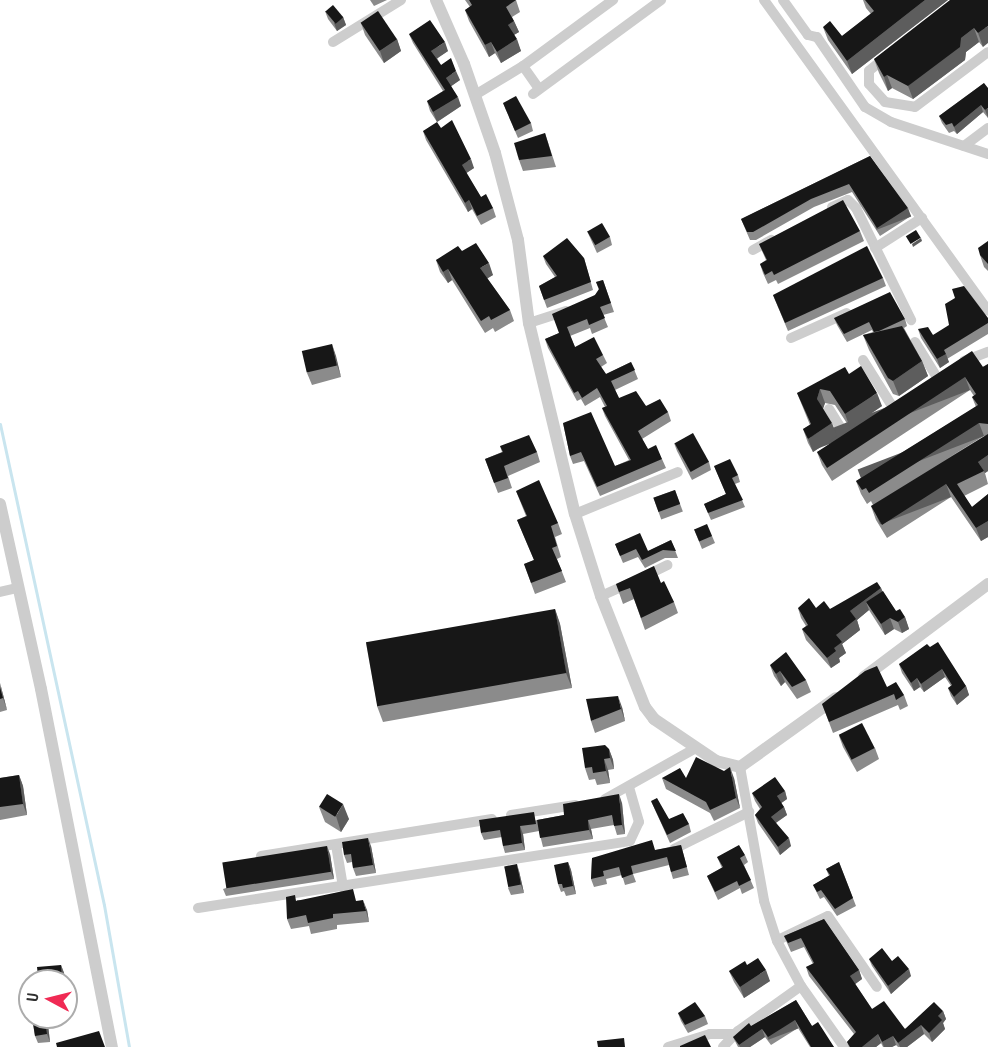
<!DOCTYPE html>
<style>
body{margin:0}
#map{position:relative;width:988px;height:1047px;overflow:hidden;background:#fff;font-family:"PT Sans Narrow",sans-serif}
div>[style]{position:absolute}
.stream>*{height:3px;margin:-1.5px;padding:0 1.5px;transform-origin:1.5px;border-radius:1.5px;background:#c9e5ef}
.minor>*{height:10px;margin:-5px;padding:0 5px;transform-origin:5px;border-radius:5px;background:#cdcdcd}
.tertiary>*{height:12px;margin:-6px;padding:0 6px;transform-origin:6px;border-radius:6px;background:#cdcdcd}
.wall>*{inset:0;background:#8b8b8b;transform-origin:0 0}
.shaded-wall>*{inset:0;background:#5d5d5d;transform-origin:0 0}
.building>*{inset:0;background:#171717;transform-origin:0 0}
span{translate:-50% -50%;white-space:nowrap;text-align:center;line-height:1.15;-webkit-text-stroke:6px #fff;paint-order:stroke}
.north{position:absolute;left:18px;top:969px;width:60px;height:60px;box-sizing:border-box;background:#fff;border:2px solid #acacac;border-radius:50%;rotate:277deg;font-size:16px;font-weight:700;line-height:24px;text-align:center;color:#303030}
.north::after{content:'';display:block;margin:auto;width:21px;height:27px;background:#f02a54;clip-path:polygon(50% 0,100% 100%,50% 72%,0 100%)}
</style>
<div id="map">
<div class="stream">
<div style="left:0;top:424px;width:492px;rotate:77.8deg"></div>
<div style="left:104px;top:905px;width:144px;rotate:80deg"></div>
</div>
<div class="minor">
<div style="left:764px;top:0;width:383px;rotate:54.2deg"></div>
<div style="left:783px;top:0;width:43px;rotate:54.5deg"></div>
<div style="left:808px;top:35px;width:9px;rotate:13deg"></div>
<div style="left:817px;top:37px;width:85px;rotate:55.6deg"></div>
<div style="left:865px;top:107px;width:30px;rotate:30deg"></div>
<div style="left:891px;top:122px;width:102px;rotate:18.3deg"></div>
<div style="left:333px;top:42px;width:80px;rotate:-31.7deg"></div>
<div style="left:886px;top:57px;width:22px;rotate:141deg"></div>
<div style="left:869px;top:71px;width:13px;rotate:90deg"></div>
<div style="left:869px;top:84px;width:24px;rotate:48deg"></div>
<div style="left:885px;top:102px;width:30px;rotate:9deg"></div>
<div style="left:915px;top:107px;width:91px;rotate:-37deg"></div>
<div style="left:523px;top:66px;width:112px;rotate:-36.3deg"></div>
<div style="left:533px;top:94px;width:159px;rotate:-36.3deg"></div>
<div style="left:475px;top:95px;width:56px;rotate:-31.1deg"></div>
<div style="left:523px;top:66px;width:28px;rotate:55deg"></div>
<div style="left:964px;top:146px;width:30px;rotate:-37deg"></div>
<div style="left:832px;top:207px;width:17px;rotate:-24deg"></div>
<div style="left:848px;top:200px;width:11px;rotate:45deg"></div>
<div style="left:856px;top:208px;width:125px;rotate:63.8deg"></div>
<div style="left:875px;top:248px;width:56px;rotate:-32.6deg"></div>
<div style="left:753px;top:250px;width:21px;rotate:-29deg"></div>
<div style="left:529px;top:323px;width:39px;rotate:-18deg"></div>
<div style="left:791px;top:338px;width:61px;rotate:-24.1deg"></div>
<div style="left:915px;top:342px;width:44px;rotate:58.1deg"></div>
<div style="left:863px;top:360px;width:58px;rotate:57.7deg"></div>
<div style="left:964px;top:361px;width:26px;rotate:-21deg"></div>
<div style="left:829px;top:409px;width:36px;rotate:58deg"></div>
<div style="left:575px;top:514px;width:111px;rotate:-22.2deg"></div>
<div style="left:645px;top:576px;width:25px;rotate:-26deg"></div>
<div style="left:0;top:592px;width:18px;rotate:-13deg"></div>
<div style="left:601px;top:596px;width:32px;rotate:-24deg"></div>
<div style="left:740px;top:767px;width:136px;rotate:79.8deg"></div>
<div style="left:764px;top:901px;width:42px;rotate:72deg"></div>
<div style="left:777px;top:941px;width:51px;rotate:61.9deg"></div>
<div style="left:801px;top:986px;width:75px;rotate:54.8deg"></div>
<div style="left:605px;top:799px;width:104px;rotate:-29.3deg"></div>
<div style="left:511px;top:815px;width:65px;rotate:-8.9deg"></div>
<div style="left:336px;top:845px;width:43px;rotate:80.5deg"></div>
<div style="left:674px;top:849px;width:84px;rotate:-26.3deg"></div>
<div style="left:261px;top:856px;width:234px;rotate:-9.1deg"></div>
<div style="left:198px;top:908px;width:437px;rotate:-8.8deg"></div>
<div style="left:630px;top:841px;width:21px;rotate:-65deg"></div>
<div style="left:639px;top:822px;width:36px;rotate:-106deg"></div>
<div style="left:780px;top:939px;width:53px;rotate:-25.6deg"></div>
<div style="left:828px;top:916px;width:86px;rotate:55.4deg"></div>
<div style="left:668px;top:1047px;width:44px;rotate:-17.2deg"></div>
<div style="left:710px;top:1034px;width:26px"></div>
<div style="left:723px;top:1047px;width:22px;rotate:-47deg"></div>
<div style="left:738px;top:1031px;width:77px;rotate:-35.5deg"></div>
</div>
<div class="tertiary">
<div style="left:436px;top:0;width:70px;rotate:66.4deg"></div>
<div style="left:464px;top:64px;width:94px;rotate:70.8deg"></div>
<div style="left:495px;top:153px;width:90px;rotate:75.2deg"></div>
<div style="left:518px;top:240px;width:84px;rotate:82.5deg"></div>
<div style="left:529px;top:323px;width:196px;rotate:76.5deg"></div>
<div style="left:575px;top:514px;width:86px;rotate:72.4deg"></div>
<div style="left:601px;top:596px;width:119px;rotate:68.4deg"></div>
<div style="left:645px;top:707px;width:15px;rotate:53deg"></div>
<div style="left:654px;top:719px;width:75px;rotate:34.1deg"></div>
<div style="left:716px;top:761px;width:25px;rotate:14deg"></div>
<div style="left:740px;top:767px;width:118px;rotate:-35.7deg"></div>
<div style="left:0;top:504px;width:189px;rotate:77.5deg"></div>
<div style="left:41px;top:689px;width:365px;rotate:78.8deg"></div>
<div style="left:864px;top:677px;width:155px;rotate:-36.9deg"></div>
</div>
<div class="wall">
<div style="clip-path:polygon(370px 0,387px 0,374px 6px)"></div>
<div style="clip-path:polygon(465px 0,516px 0,520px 12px,512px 17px,519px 32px,514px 35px,521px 51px,501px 63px,495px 53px,489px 57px,469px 21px,465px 10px,470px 7px)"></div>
<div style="clip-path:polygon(863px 0,948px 0,852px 74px,828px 40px,823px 27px,842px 36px,871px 14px,866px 8px)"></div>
<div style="clip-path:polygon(988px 0,983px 47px,979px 42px,966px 52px,965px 60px,913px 99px,892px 88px,888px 91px,879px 73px,874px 59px)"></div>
<div style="clip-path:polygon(325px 11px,343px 17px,346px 25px,337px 31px,328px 19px)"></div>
<div style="clip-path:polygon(361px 23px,397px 39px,401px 51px,384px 63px,365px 35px)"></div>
<div style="clip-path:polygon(409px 34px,448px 51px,437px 58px,441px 65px,460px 80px,451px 86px,461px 106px,437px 122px,430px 111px,427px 101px,443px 91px,413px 43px)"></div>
<div style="clip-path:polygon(984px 83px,988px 118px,983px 112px,957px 134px,954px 131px,949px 133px,942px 123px,939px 116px)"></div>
<div style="clip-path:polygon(503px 103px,531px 123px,533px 131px,518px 138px)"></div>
<div style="clip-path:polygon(441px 128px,474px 168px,466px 173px,481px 197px,493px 208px,496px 217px,481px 225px,472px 209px,468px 212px,426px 140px,423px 131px)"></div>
<div style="clip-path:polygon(545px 133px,556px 167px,523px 171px,519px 160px)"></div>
<div style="clip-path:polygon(870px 156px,911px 216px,880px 236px,852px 192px,814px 207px,756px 240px,750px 240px,741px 219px)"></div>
<div style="clip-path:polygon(587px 231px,610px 237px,612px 245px,597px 253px)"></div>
<div style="clip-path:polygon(860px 231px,864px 241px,778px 284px,776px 280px,768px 284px,763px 273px,760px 264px,766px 260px,759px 244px)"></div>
<div style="clip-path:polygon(988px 241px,988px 271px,984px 267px,980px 255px)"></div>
<div style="clip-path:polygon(462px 251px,493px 275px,487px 278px,510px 310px,514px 321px,495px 332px,493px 328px,485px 333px,452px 280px,448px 283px,440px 272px,436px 260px)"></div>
<div style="clip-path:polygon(543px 256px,584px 258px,593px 290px,547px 308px,539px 286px,555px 277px,546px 264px)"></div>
<div style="clip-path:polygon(883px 278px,886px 286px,788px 331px,773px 295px)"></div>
<div style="clip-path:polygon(603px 280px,614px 312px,603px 315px,608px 327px,592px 334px,590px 328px,570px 336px,575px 347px,603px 355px,607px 363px,601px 367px,606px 374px,631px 362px,638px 379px,615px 390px,619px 398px,668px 412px,671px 421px,642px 439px,648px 449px,662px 459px,666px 468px,600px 496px,584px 461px,573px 464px,570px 456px,563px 423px,615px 466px,629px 460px,605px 416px,602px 408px,605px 407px,600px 397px,585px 406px,581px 399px,577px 401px,548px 348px,545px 339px,559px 333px,595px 295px,599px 290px,596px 282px)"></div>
<div style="clip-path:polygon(834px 318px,905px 319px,907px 326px,904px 328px,922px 361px,928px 376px,899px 396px,893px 394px,869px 350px,863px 335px,873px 332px,872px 330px,847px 342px,837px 325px)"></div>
<div style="clip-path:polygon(988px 318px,988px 334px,947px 359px,949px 362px,940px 368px,921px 338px,918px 329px,933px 335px)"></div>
<div style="clip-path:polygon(332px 344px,341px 377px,312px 385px,307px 373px)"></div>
<div style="clip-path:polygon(evenodd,988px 364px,988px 471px,985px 473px,988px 484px,964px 496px,972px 507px,988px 494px,988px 537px,981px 541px,951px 497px,887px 538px,876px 520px,871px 506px,873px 505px,871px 501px,867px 504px,861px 494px,856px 481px,976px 407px,972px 397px,974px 396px,970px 390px,832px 481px,822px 465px,817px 452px,988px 364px,984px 436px,985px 436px,945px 460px,984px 436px)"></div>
<div style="clip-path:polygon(849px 374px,882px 406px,850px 428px,835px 405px,825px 403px,823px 408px,837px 436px,813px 452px,808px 443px,803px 429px,810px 425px,797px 393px)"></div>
<div style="clip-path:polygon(674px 443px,709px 462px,711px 470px,692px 480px,677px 451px)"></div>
<div style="clip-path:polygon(500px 446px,537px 452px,540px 462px,508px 476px,512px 488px,498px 493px,485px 459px,502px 452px)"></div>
<div style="clip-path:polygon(714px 466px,738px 475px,740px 482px,735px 484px,745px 507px,711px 520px,704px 504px,726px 494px)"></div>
<div style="left:675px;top:490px;width:23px;height:23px;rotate:70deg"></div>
<div style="clip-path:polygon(516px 491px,558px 523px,562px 534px,555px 537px,561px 557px,557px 559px,566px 582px,535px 594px,524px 564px,534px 560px,517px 520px,526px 516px)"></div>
<div style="clip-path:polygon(694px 529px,712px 536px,715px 543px,702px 549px)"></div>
<div style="clip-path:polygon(671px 540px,678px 558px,665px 558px,645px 568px,638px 557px,623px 563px,615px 544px,648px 551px)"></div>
<div style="clip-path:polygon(661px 583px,674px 602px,678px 613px,645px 630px,634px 599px,623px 604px,616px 584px)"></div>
<div style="clip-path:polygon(881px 588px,883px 592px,896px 611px,905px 617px,909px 629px,902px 633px,894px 629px,885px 635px,869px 610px,857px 620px,860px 630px,842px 644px,846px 653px,839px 658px,840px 662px,831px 668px,806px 640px,802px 629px,806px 626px,801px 618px,798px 608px,816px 608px,830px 609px)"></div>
<div style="clip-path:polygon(555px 609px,560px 624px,572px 688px,383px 722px,377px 706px)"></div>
<div style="clip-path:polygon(930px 647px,966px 686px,969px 695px,957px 705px,951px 696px,948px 688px,951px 686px,945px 677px,924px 692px,920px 687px,914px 691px,902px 673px,899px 664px)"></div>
<div style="clip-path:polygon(770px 665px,806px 680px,811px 692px,797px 699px,785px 682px,781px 686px,774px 676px)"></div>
<div style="clip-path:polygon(0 683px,7px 710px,0 712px)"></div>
<div style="clip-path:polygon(887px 687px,904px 695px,908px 706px,900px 710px,898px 705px,833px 733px,822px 704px)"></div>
<div style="clip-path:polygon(622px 707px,625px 721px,595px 733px,591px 721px)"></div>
<div style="clip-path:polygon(839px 736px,875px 748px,879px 759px,857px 772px,843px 747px)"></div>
<div style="clip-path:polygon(609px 749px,613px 760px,614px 769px,608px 770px,610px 783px,597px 785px,595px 779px,589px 780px,585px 768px)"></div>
<div style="clip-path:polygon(19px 775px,23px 786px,27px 815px,0 820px,0 778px)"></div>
<div style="clip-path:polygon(662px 778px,734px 778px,740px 808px,714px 821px,710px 813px,666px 789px)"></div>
<div style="clip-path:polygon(785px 791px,787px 799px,781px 803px,784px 807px,787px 815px,776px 823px,791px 846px,780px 855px,758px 823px,755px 815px,760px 809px,755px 801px,752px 793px)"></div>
<div style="clip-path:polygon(651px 801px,669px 819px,689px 824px,691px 832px,670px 843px)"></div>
<div style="clip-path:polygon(622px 803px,625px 834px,617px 835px,614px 825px,591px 829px,593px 839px,543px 847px,539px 831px,523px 834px,525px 850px,505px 853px,503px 846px,502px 837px,484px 840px,481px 833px,537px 820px,564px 815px)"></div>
<div style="clip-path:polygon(319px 807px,349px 819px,341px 832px,325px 822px)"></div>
<div style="clip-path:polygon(681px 845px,689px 875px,673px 879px,669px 865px,633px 874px,636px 882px,625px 885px,622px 875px,606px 879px,607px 884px,594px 887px,591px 879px,592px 858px,656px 850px)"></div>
<div style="clip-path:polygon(371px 846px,376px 873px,356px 876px,353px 868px,352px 862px,347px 863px,344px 855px)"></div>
<div style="clip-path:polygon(330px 854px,334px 879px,226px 896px,223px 889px)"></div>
<div style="clip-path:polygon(745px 855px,748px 862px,744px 865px,754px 888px,742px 894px,740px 888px,718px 900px,707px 876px,722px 868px,717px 857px)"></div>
<div style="clip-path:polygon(568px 862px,571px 870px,576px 894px,566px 896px,564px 891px,561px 892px,558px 884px)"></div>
<div style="clip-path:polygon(839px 862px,856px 906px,837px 916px,824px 897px,820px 899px,813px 885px,829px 876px,826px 869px)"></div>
<div style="clip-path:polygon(519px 871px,524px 893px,511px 895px,508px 888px)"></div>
<div style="clip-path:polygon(297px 900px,357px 901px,367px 910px,369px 922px,337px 925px,337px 929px,311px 934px,309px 926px,291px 929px,287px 919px)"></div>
<div style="clip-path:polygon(824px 919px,859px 970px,862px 979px,855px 984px,872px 1009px,905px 1029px,943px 1011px,946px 1019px,943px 1023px,945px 1029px,932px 1042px,924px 1034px,907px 1047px,898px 1047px,896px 1045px,892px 1047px,883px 1047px,881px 1043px,876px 1047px,849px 1047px,847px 1042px,854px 1034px,809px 976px,806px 967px,813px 964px,804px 947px,791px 952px,784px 936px)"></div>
<div style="clip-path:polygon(869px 959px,892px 961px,911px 976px,891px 994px,872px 966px)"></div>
<div style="clip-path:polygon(61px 965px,64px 973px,65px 981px,35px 981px,38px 976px)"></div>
<div style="clip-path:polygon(747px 965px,770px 981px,744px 998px,734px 982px,729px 971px)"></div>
<div style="clip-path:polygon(796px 1000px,812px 1026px,834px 1047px,810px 1047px,798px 1028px,771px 1045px,765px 1037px,750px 1047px,738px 1047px,733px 1037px)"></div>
<div style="clip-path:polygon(678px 1013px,705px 1016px,708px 1024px,688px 1033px,681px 1021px)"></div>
<div style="clip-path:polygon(32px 1017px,47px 1017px,50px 1042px,38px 1043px,35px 1036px)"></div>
</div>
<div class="shaded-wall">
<div style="clip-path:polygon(925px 0,948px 0,852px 74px,847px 61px)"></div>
<div style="clip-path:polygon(343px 17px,346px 25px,337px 31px,334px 23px)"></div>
<div style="clip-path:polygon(514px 21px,519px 32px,512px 36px,508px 25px)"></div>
<div style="clip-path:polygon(988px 26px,988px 43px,983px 47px,978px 33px)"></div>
<div style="clip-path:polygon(974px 28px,979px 42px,966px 52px,965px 60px,913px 99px,908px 86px,961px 38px)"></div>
<div style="clip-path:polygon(397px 39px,401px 51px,384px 63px,380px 51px)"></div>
<div style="clip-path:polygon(517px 39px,521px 51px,501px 63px,497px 52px)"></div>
<div style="clip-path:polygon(445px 42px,448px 51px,435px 60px,431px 51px)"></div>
<div style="clip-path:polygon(491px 42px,495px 53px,489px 57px,485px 45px)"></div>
<div style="clip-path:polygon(456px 71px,460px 80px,450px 87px,446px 78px)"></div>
<div style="clip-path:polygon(887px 75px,892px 88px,888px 91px,884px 77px)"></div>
<div style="clip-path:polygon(458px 97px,461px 106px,437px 122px,433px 112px)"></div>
<div style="clip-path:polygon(981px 105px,983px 112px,957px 134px,954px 127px)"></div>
<div style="clip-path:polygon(988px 108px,988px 118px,985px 110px)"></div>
<div style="clip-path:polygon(471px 159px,474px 168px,465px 174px,462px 165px)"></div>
<div style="clip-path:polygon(469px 200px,472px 209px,468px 212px,465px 203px)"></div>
<div style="left:908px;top:208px;width:9px;height:37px;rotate:69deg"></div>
<div style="clip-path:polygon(921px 238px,922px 241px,913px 247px,912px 244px)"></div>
<div style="clip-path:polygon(489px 263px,493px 275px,485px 280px,480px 268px)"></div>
<div style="clip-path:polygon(448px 269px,452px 280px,448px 283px,443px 272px)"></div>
<div style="clip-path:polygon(332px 344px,336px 356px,341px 377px,337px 365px)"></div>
<div style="clip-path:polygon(946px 354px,949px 362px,940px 368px,937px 359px)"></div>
<div style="clip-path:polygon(922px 361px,928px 376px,899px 396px,893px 381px)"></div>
<div style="left:965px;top:377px;width:14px;height:165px;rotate:69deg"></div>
<div style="clip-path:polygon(820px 389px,825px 403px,822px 412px,817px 399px)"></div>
<div style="clip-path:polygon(877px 393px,882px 406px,850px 428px,845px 414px)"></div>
<div style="clip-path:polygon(832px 423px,837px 436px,813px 452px,808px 439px)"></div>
<div style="left:979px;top:423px;width:14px;height:130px;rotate:69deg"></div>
<div style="clip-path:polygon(988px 455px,988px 471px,985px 473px,978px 462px)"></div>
<div style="left:946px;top:484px;width:14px;height:76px;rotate:69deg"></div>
<div style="clip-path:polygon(988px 521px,988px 537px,981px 541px,976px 528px)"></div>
<div style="clip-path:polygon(881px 588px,885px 599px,866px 602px,869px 610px,857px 620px,860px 630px,842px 644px,846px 653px,839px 658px,840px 662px,831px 668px,827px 658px,834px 648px,836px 635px,850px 611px)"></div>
<div style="clip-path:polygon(555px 609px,560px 624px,572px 688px,566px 673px)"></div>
<div style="clip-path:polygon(905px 617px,909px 629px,902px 633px,898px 622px)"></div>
<div style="clip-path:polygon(890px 618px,894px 629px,885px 635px,881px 624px)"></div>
<div style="clip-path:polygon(942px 669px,945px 677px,924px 692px,921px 684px)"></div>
<div style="clip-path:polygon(780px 671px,785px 682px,781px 686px,776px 674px)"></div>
<div style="clip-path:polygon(917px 678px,920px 687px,914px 691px,911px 683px)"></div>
<div style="clip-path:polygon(0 683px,7px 710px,3px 698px)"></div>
<div style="clip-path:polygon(966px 686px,969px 695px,957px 705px,954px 697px)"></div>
<div style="clip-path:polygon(618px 696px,622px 707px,625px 721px,621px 709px)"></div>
<div style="clip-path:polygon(609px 749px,613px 760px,614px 769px,610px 758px)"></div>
<div style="clip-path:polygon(604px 759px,608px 770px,610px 783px,606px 771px)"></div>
<div style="clip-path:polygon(730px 767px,734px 778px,740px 808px,736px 798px)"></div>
<div style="clip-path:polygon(19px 775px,23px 786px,27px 815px,23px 804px)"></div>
<div style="clip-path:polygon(785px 791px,787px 799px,780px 804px,777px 796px)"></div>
<div style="clip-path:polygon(619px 794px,622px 803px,625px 834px,622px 825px)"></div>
<div style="clip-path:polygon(343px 804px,349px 819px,341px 832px,336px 816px)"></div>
<div style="clip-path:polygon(784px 807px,787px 815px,774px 824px,771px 817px)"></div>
<div style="clip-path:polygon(588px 820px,591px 829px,593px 839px,589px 830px)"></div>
<div style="clip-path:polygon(520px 826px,523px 834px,525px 850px,522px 843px)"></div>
<div style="clip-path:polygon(368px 838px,371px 846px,376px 873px,373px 865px)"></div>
<div style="clip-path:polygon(789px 838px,791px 846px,780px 855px,778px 847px)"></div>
<div style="clip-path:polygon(327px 846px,330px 854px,334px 879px,331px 872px)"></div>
<div style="clip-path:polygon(568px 862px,571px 870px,576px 894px,573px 886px)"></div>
<div style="clip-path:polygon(517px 864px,519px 871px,524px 893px,521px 885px)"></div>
<div style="clip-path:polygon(363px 900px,367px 910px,369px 922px)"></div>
<div style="clip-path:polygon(61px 965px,64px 973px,65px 981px,64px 981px,62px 977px)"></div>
<div style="clip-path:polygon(909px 969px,911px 976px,891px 994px,888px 986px)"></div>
<div style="clip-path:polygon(766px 970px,770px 981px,744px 998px,740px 987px)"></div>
<div style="clip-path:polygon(859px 970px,862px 979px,854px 985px,850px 976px)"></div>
<div style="clip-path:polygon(943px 1011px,946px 1019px,943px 1023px,945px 1029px,932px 1042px,929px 1033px,938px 1016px)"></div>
<div style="clip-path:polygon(45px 1017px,47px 1017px,50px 1042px,47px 1034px)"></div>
<div style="left:795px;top:1020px;width:9px;height:32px;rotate:69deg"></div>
<div style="clip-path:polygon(921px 1025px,924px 1034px,907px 1047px,900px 1047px,898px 1043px)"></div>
<div style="clip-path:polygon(762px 1029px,765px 1037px,750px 1047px,740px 1047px,739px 1045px)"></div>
<div style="clip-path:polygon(878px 1034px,881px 1043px,876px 1047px,862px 1047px)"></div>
<div style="clip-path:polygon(893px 1036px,896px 1045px,892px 1047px,884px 1047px,882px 1042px)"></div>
</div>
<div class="building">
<div style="clip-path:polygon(469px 0,516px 0,506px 7px,514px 21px,508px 25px,517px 39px,497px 52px,491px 42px,485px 45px,465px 10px,472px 5px)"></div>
<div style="clip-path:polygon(865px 0,925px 0,847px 61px,823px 27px,830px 21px,842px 36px,874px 11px)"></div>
<div style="clip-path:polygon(950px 0,988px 0,988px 26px,978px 33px,974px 28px,961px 38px,960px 47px,908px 86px,887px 75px,884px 77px,874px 59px)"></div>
<div style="left:333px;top:5px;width:16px;height:10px;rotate:50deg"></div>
<div style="left:378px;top:11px;width:34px;height:21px;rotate:56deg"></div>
<div style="clip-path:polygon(430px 20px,445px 42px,431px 51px,441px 65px,451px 58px,456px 71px,446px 78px,458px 97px,433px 112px,427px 101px,445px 90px,409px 34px)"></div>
<div style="clip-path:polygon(984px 83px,988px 88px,988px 108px,985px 110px,981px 105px,954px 127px,952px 123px,946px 125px,939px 116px)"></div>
<div style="clip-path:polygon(516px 96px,531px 123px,515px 131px,503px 103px)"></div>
<div style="clip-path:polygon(452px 120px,471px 159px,462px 165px,481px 197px,486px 194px,493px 208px,477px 216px,469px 200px,465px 203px,423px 131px,437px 122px,441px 128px)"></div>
<div style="clip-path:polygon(545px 133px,552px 156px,519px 160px,514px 143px)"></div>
<div style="clip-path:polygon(870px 156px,908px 208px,877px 228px,849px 184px,811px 199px,753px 232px,747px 232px,741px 219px)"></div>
<div style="clip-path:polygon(843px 200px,860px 231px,774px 275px,772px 271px,765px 275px,760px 264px,767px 260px,759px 244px)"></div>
<div style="left:602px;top:223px;width:16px;height:17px;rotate:60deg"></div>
<div style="left:916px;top:230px;width:9px;height:12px;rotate:58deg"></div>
<div style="clip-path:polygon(567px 238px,584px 258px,591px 282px,544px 300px,539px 286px,557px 276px,543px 256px)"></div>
<div style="clip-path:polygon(988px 241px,988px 264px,980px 255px,978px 248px)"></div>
<div style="clip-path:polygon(476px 243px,489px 263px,480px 268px,510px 310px,491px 320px,489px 316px,481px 321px,448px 269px,443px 272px,436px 260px,458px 246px,462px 251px)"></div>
<div style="clip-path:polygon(867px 246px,883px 278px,785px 323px,773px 295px)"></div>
<div style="clip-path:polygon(603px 280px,611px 303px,600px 307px,605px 318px,589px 325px,587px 319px,567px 327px,575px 347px,594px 337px,603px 355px,596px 359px,606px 374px,631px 362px,635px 370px,611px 381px,619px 398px,636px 391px,646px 406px,660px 399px,668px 412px,638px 431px,648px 449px,656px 445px,662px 459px,597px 487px,581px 452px,570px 456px,563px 423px,591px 412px,615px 466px,631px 460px,602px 408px,607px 406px,597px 388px,582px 398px,578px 391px,574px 393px,545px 339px,559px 333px,552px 314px,595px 295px,599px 289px,596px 282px)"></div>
<div style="clip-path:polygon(964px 286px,988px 318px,988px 323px,944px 350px,946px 354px,937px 359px,918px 329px,928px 327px,933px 335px,949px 325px,945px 304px,955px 298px,952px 289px)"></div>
<div style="clip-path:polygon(890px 292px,905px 319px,879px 331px,874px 332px,869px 322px,844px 334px,834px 318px)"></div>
<div style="clip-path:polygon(902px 326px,922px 361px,893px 381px,888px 378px,863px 335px)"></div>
<div style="left:332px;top:344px;width:22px;height:31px;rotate:77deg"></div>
<div style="clip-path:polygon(972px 351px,983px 367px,988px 364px,988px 424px,979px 423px,869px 493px,866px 488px,862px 490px,856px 481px,978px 405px,972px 397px,976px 394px,965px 377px,827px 468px,817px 452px)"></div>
<div style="clip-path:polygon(861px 366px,877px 393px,845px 414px,830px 391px,820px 389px,817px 399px,832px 423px,808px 439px,803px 429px,811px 424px,797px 393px,845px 367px,849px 374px)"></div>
<div style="left:693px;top:433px;width:33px;height:21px;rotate:61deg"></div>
<div style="clip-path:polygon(988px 434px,988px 455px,978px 462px,984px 471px,957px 484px,972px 507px,988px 494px,988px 521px,976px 528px,946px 484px,882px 525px,871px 506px)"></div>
<div style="clip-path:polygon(529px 435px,537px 452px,504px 466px,508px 478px,494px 483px,485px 459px,503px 452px,500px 446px)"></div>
<div style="clip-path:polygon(730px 459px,738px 475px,732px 478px,743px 500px,708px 513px,704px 504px,726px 494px,714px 466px)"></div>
<div style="clip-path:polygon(539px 480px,558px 523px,551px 526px,557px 546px,552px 548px,562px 571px,531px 583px,524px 564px,534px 560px,517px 520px,527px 516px,516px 491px)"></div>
<div style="left:675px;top:490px;width:15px;height:23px;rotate:70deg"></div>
<div style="left:707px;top:524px;width:13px;height:14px;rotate:67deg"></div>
<div style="clip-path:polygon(640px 533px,648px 551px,671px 540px,676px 551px,663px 550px,642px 560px,636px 549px,620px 556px,615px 544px)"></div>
<div style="clip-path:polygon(654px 566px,661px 583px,664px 581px,674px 602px,641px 618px,630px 588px,619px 592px,616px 584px)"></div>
<div style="clip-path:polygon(877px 582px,881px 588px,850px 611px,856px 619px,836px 635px,842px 642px,834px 648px,836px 651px,827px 658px,802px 629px,808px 625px,798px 608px,809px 598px,816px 608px,824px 601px,830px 609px)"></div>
<div style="clip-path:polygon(883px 591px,896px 611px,900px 609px,905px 617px,898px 622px,890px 618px,881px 624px,866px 602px)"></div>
<div style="left:555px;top:609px;width:65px;height:192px;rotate:80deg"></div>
<div style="clip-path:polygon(938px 642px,966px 686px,954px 697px,948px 688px,952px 685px,942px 669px,921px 684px,917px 678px,911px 683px,899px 664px,927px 644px,930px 647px)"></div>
<div style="clip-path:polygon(786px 652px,806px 680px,792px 687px,780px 671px,776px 674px,770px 665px)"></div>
<div style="clip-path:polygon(877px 666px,887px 687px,896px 682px,904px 695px,896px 700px,894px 694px,829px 722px,822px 704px,865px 671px)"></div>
<div style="clip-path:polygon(0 687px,3px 698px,0 699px)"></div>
<div style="clip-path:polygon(618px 696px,621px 709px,591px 721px,586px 699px)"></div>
<div style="left:862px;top:723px;width:28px;height:26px;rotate:63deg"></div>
<div style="clip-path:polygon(605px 745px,609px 749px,610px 758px,604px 759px,606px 771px,593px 773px,592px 767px,585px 768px,582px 748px)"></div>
<div style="clip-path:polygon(696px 757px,724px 771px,730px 767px,736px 798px,710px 810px,706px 802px,662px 778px,680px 768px,686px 778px)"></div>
<div style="clip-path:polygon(19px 775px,23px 804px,0 807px,0 778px)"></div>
<div style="clip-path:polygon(775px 777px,785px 791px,777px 796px,784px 807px,771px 817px,789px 838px,778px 847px,755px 815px,762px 807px,752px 793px)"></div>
<div style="left:327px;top:794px;width:19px;height:15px;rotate:32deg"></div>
<div style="clip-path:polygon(619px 794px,622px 825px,614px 826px,612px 815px,588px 820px,589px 830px,540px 838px,537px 820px,564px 815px,563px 804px)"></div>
<div style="clip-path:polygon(657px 798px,669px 819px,683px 813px,689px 824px,667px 835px,651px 801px)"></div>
<div style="clip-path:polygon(534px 812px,536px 824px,520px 826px,522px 843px,503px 846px,500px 830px,481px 833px,479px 820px)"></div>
<div style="clip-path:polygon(368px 838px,373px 865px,353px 868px,351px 854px,344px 855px,342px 842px)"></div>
<div style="clip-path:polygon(652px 840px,655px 850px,681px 845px,687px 867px,671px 872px,667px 857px,631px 866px,633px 874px,622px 878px,619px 867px,603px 871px,604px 876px,591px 879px,592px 858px)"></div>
<div style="clip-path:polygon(739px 845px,745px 855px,740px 858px,751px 880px,739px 886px,737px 881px,715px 892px,707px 876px,723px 867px,717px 857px)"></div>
<div style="left:327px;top:846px;width:26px;height:106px;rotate:81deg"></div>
<div style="clip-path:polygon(568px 862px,573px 886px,563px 888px,562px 884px,558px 884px,554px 865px)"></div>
<div style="clip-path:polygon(839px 862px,853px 898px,835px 909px,821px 890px,817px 892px,813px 885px,830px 875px,826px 869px)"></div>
<div style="left:517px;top:864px;width:21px;height:13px;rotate:79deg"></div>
<div style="clip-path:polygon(353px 889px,356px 901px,363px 900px,366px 911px,333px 914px,333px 918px,308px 923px,306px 915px,287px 919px,286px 897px,295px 895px,296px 901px)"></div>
<div style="clip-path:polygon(824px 919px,859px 970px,850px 976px,872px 1009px,884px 1001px,905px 1029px,934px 1002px,943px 1011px,938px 1016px,942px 1020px,929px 1033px,921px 1025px,898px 1043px,893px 1036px,882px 1042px,878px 1034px,862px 1047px,850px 1047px,847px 1042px,856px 1032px,806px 967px,814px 963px,801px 938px,788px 943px,784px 936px)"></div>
<div style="clip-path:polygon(882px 948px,892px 961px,898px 956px,909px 969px,888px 986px,869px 959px)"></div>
<div style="clip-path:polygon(758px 958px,766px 970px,740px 987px,729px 971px,745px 961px,747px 965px)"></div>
<div style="clip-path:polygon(61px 965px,62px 977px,48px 978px,48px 981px,35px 981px,35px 976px,38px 976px,37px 967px)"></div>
<div style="clip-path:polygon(796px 1000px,812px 1026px,818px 1022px,834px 1047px,811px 1047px,795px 1020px,768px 1037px,762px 1029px,739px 1045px,733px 1037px,749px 1023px,751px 1026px)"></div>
<div style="clip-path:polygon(695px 1002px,705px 1016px,685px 1025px,678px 1013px)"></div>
<div style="clip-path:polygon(32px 1017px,45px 1017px,47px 1034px,35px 1036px)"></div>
<div style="clip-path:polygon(99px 1031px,105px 1047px,57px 1047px,56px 1043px)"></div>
<div style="clip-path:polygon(705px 1035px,711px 1047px,680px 1047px,680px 1046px)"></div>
<div style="clip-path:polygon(624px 1038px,625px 1047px,598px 1047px,597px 1041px)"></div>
</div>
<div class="north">U</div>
</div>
